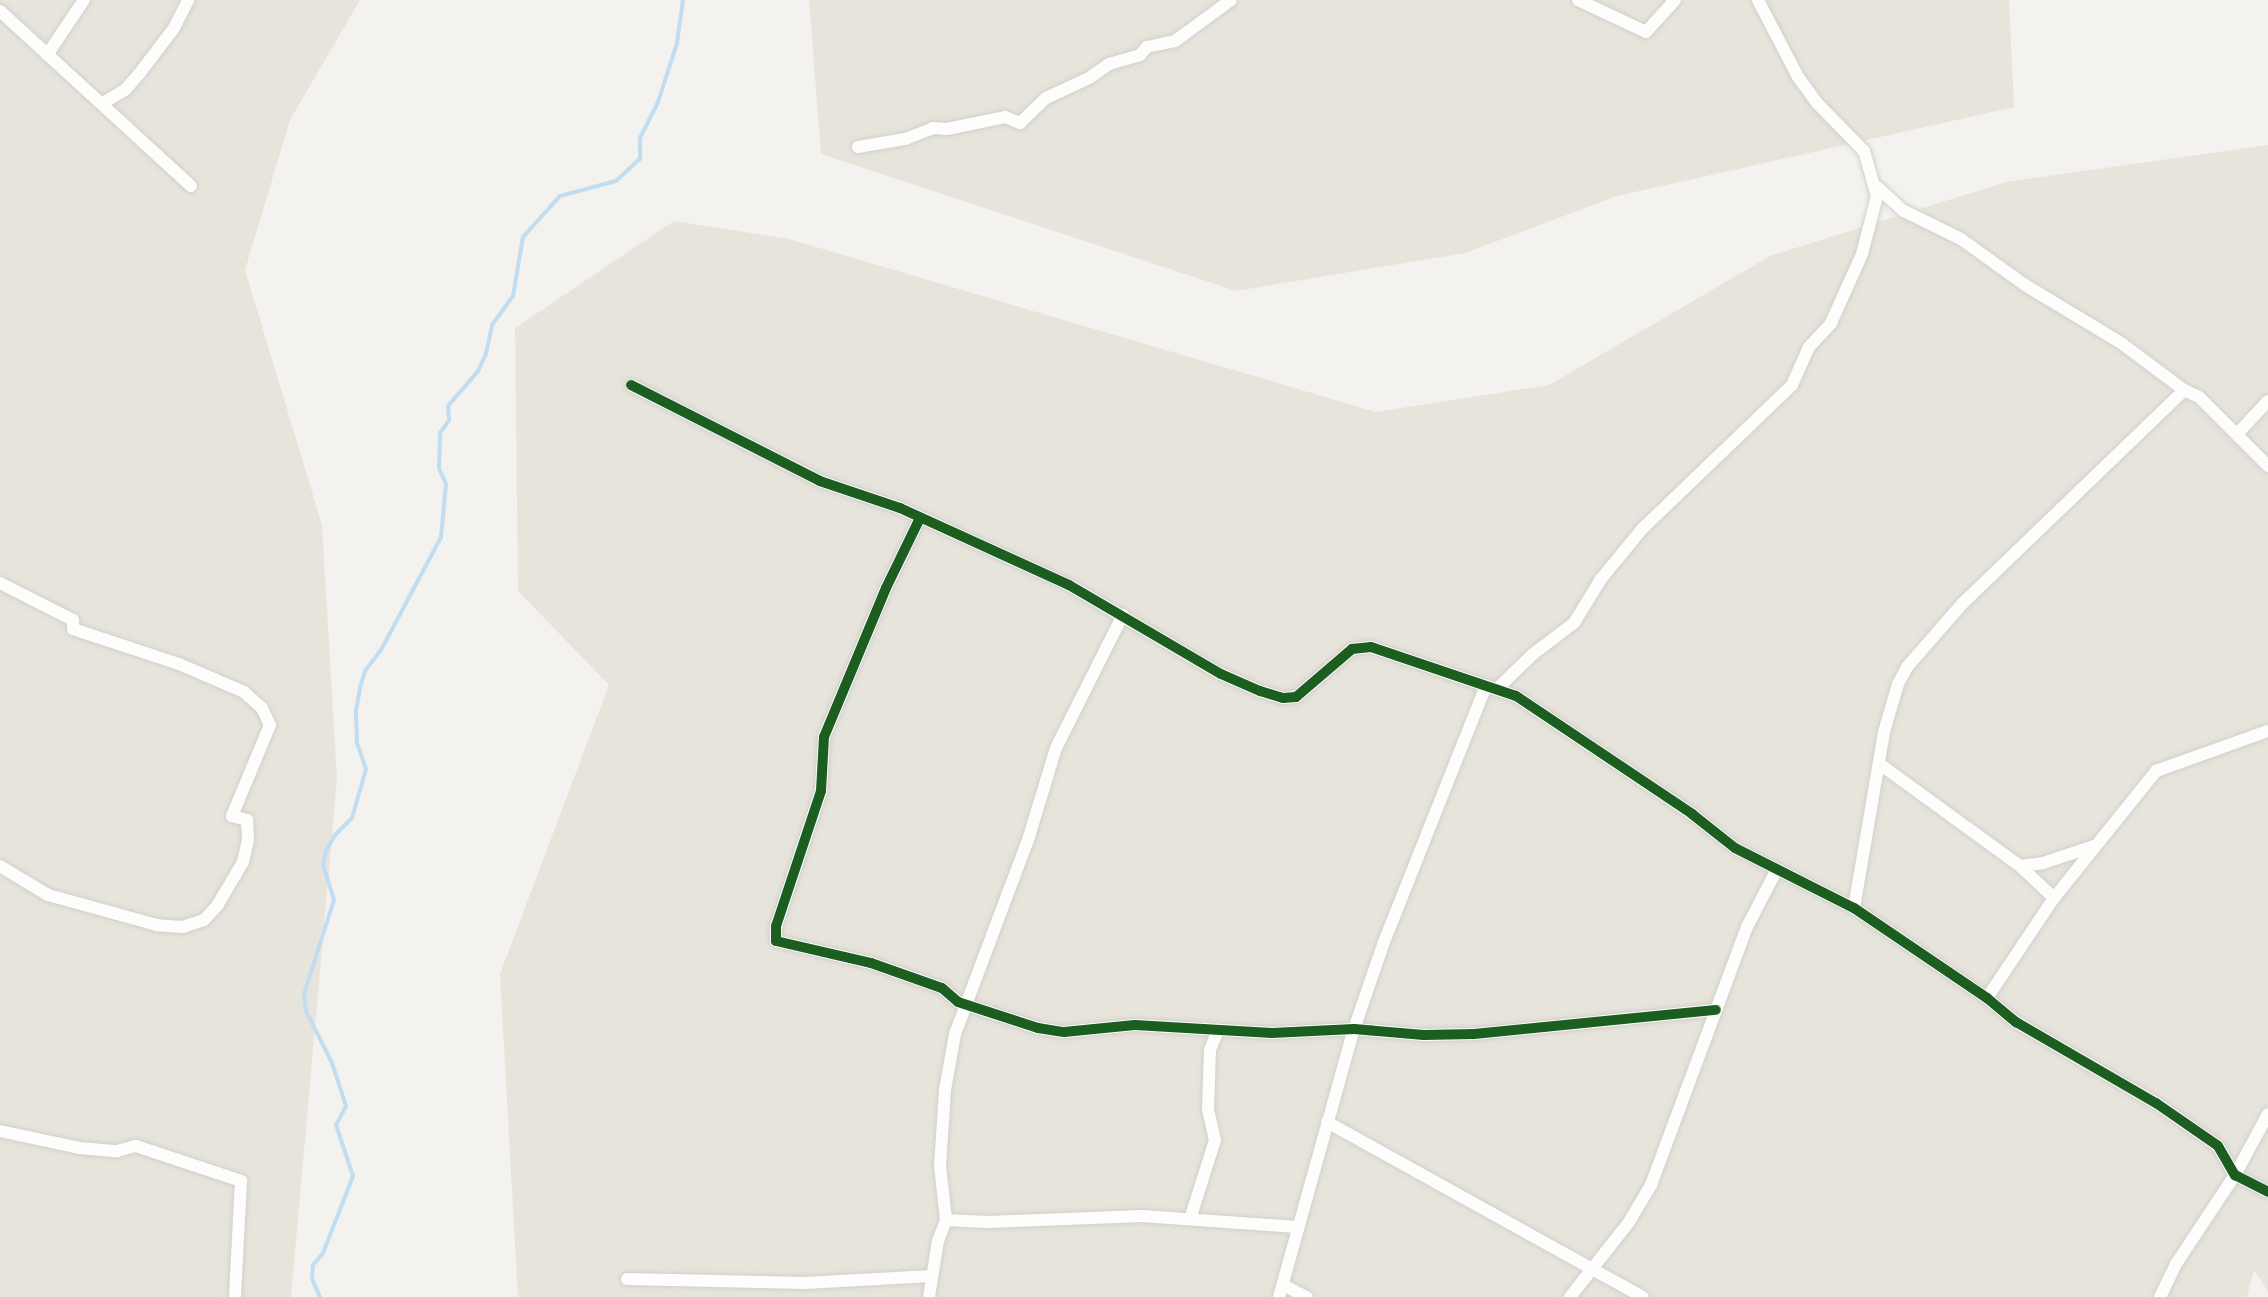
<!DOCTYPE html>
<style>
body{margin:0}
#map{position:relative;width:2268px;height:1297px;overflow:hidden;background:#f4f2ee;font-family:Montserrat,sans-serif}
div>[style]{position:absolute}
.residential>*{inset:0;background:#e7e4dc}
.stream>*{height:4px;margin:-2px;padding:0 2px;transform-origin:2px;border-radius:2px;background:#c0ddf1}
.roads{filter:drop-shadow(0 0 2px #d2d0cb) drop-shadow(0 0 2px #d2d0cb)}
.minor>*{height:12px;margin:-6px;padding:0 6px;transform-origin:6px;border-radius:6px;background:#fdfdfc}
.cycleway>*{height:10px;margin:-5px;padding:0 5px;transform-origin:5px;border-radius:5px;background:#1b5e20}
span{translate:-50% -50%;white-space:nowrap;text-align:center;line-height:1.15;-webkit-text-stroke:8px #fff;paint-order:stroke}
</style>
<div id="map">
<div class="residential">
<div style="clip-path:polygon(0 0,360px 0,290px 120px,245px 270px,322px 525px,337px 779px,291px 1297px,0 1297px)"></div>
<div style="clip-path:polygon(809px 0,2009px 0,2014px 107px,1617px 196px,1465px 253px,1236px 291px,821px 154px)"></div>
<div style="clip-path:polygon(2268px 145px,2268px 1291px,2254px 1270px,2247px 1297px,518px 1297px,500px 974px,609px 685px,518px 591px,515px 328px,674px 221px,789px 239px,1376px 412px,1549px 385px,1770px 256px,2006px 182px)"></div>
</div>
<div class="stream">
<div style="left:320px;top:1297px;width:20px;rotate:-114deg"></div>
<div style="left:312px;top:1279px;width:14px;rotate:-86deg"></div>
<div style="left:313px;top:1265px;width:16px;rotate:-50deg"></div>
<div style="left:323px;top:1253px;width:83px;rotate:-68.7deg"></div>
<div style="left:353px;top:1176px;width:54px;rotate:-108.4deg"></div>
<div style="left:336px;top:1125px;width:21px;rotate:-62deg"></div>
<div style="left:346px;top:1106px;width:45px;rotate:-108deg"></div>
<div style="left:332px;top:1063px;width:58px;rotate:-116.6deg"></div>
<div style="left:306px;top:1011px;width:17px;rotate:-97deg"></div>
<div style="left:304px;top:994px;width:99px;rotate:-72.3deg"></div>
<div style="left:334px;top:900px;width:37px;rotate:-107deg"></div>
<div style="left:323px;top:865px;width:14px;rotate:-78deg"></div>
<div style="left:326px;top:851px;width:18px;rotate:-61deg"></div>
<div style="left:335px;top:835px;width:24px;rotate:-45deg"></div>
<div style="left:352px;top:818px;width:51px;rotate:-74.1deg"></div>
<div style="left:366px;top:769px;width:28px;rotate:-109deg"></div>
<div style="left:357px;top:743px;width:32px;rotate:-92deg"></div>
<div style="left:356px;top:711px;width:23px;rotate:-80deg"></div>
<div style="left:360px;top:688px;width:18px;rotate:-74deg"></div>
<div style="left:365px;top:671px;width:26px;rotate:-53deg"></div>
<div style="left:381px;top:650px;width:128px;rotate:-62deg"></div>
<div style="left:441px;top:537px;width:53px;rotate:-84.6deg"></div>
<div style="left:446px;top:484px;width:17px;rotate:-114deg"></div>
<div style="left:439px;top:468px;width:35px;rotate:-88deg"></div>
<div style="left:440px;top:433px;width:16px;rotate:-55deg"></div>
<div style="left:449px;top:420px;width:14px;rotate:-94deg"></div>
<div style="left:448px;top:406px;width:46px;rotate:-49.4deg"></div>
<div style="left:478px;top:371px;width:19px;rotate:-65deg"></div>
<div style="left:486px;top:354px;width:30px;rotate:-78deg"></div>
<div style="left:492px;top:325px;width:36px;rotate:-54deg"></div>
<div style="left:513px;top:296px;width:60px;rotate:-80.4deg"></div>
<div style="left:523px;top:237px;width:55px;rotate:-47.9deg"></div>
<div style="left:560px;top:196px;width:58px;rotate:-15deg"></div>
<div style="left:616px;top:181px;width:33px;rotate:-43deg"></div>
<div style="left:640px;top:159px;width:21px;rotate:-90deg"></div>
<div style="left:640px;top:138px;width:40px;rotate:-63.4deg"></div>
<div style="left:658px;top:102px;width:62px;rotate:-72.1deg"></div>
<div style="left:677px;top:43px;width:43px;rotate:-82.1deg"></div>
</div>
<div class="roads">
<div class="minor">
<div style="left:1578px;top:0;width:75px;rotate:25.2deg"></div>
<div style="left:1646px;top:32px;width:43px;rotate:-47.8deg"></div>
<div style="left:0;top:11px;width:259px;rotate:42.5deg"></div>
<div style="left:47px;top:55px;width:66px;rotate:-56.1deg"></div>
<div style="left:103px;top:103px;width:26px;rotate:-31deg"></div>
<div style="left:125px;top:90px;width:21px;rotate:-49deg"></div>
<div style="left:139px;top:74px;width:58px;rotate:-52.7deg"></div>
<div style="left:174px;top:28px;width:31px;rotate:-63deg"></div>
<div style="left:858px;top:147px;width:48px;rotate:-9.7deg"></div>
<div style="left:905px;top:139px;width:30px;rotate:-21deg"></div>
<div style="left:933px;top:128px;width:14px;rotate:4deg"></div>
<div style="left:947px;top:129px;width:59px;rotate:-11.7deg"></div>
<div style="left:1005px;top:117px;width:16px;rotate:22deg"></div>
<div style="left:1020px;top:123px;width:36px;rotate:-44deg"></div>
<div style="left:1046px;top:98px;width:47px;rotate:-24.9deg"></div>
<div style="left:1089px;top:78px;width:24px;rotate:-35deg"></div>
<div style="left:1109px;top:64px;width:32px;rotate:-16deg"></div>
<div style="left:1140px;top:55px;width:11px;rotate:-49deg"></div>
<div style="left:1147px;top:47px;width:29px;rotate:-12deg"></div>
<div style="left:1175px;top:41px;width:69px;rotate:-36.2deg"></div>
<div style="left:1877px;top:187px;width:36px;rotate:42deg"></div>
<div style="left:1904px;top:211px;width:64px;rotate:26.2deg"></div>
<div style="left:1961px;top:239px;width:79px;rotate:35.7deg"></div>
<div style="left:2025px;top:285px;width:112px;rotate:31.1deg"></div>
<div style="left:2121px;top:343px;width:79px;rotate:36.7deg"></div>
<div style="left:2184px;top:390px;width:17px;rotate:25deg"></div>
<div style="left:2199px;top:397px;width:98px;rotate:45deg"></div>
<div style="left:631px;top:385px;width:212px;rotate:26.9deg"></div>
<div style="left:820px;top:481px;width:84px;rotate:18.6deg"></div>
<div style="left:900px;top:508px;width:186px;rotate:24.5deg"></div>
<div style="left:1069px;top:585px;width:176px;rotate:30.4deg"></div>
<div style="left:1221px;top:674px;width:43px;rotate:23.6deg"></div>
<div style="left:1260px;top:691px;width:24px;rotate:17deg"></div>
<div style="left:1283px;top:698px;width:13px;rotate:-4deg"></div>
<div style="left:1296px;top:697px;width:74px;rotate:-40.6deg"></div>
<div style="left:1352px;top:649px;width:19px;rotate:-6deg"></div>
<div style="left:1371px;top:647px;width:153px;rotate:18.7deg"></div>
<div style="left:1516px;top:696px;width:212px;rotate:33.8deg"></div>
<div style="left:1692px;top:814px;width:55px;rotate:38.3deg"></div>
<div style="left:1735px;top:848px;width:133px;rotate:26.8deg"></div>
<div style="left:1854px;top:908px;width:161px;rotate:34.1deg"></div>
<div style="left:1987px;top:998px;width:38px;rotate:40deg"></div>
<div style="left:2016px;top:1022px;width:162px;rotate:30.1deg"></div>
<div style="left:2156px;top:1103px;width:75px;rotate:34.7deg"></div>
<div style="left:2218px;top:1146px;width:34px;rotate:60deg"></div>
<div style="left:2235px;top:1175px;width:37px;rotate:27deg"></div>
<div style="left:2237px;top:434px;width:45px;rotate:-46.8deg"></div>
<div style="left:920px;top:518px;width:78px;rotate:115.9deg"></div>
<div style="left:886px;top:588px;width:161px;rotate:112.6deg"></div>
<div style="left:824px;top:737px;width:54px;rotate:93.2deg"></div>
<div style="left:821px;top:791px;width:142px;rotate:108.4deg"></div>
<div style="left:776px;top:926px;width:15px;rotate:90deg"></div>
<div style="left:776px;top:941px;width:98px;rotate:13deg"></div>
<div style="left:871px;top:963px;width:75px;rotate:19.4deg"></div>
<div style="left:942px;top:988px;width:21px;rotate:41deg"></div>
<div style="left:958px;top:1002px;width:84px;rotate:18deg"></div>
<div style="left:1038px;top:1028px;width:26px;rotate:9deg"></div>
<div style="left:1064px;top:1032px;width:71px;rotate:-5.6deg"></div>
<div style="left:1135px;top:1025px;width:137px;rotate:3.3deg"></div>
<div style="left:1272px;top:1033px;width:82px;rotate:-2.8deg"></div>
<div style="left:1354px;top:1029px;width:70px;rotate:4.9deg"></div>
<div style="left:1424px;top:1035px;width:50px;rotate:-1.1deg"></div>
<div style="left:1474px;top:1034px;width:243px;rotate:-5.7deg"></div>
<div style="left:0;top:583px;width:82px;rotate:26.9deg"></div>
<div style="left:73px;top:620px;width:9px;rotate:90deg"></div>
<div style="left:73px;top:629px;width:112px;rotate:18.3deg"></div>
<div style="left:179px;top:664px;width:71px;rotate:23.3deg"></div>
<div style="left:244px;top:692px;width:24px;rotate:42deg"></div>
<div style="left:262px;top:708px;width:19px;rotate:65deg"></div>
<div style="left:270px;top:725px;width:99px;rotate:112.7deg"></div>
<div style="left:232px;top:816px;width:16px;rotate:15deg"></div>
<div style="left:247px;top:820px;width:20px;rotate:87deg"></div>
<div style="left:248px;top:840px;width:23px;rotate:103deg"></div>
<div style="left:243px;top:862px;width:51px;rotate:120.6deg"></div>
<div style="left:217px;top:906px;width:19px;rotate:133deg"></div>
<div style="left:204px;top:920px;width:22px;rotate:162deg"></div>
<div style="left:183px;top:927px;width:26px;rotate:-176deg"></div>
<div style="left:157px;top:925px;width:113px;rotate:-164.6deg"></div>
<div style="left:48px;top:895px;width:56px;rotate:-148.9deg"></div>
<div style="left:1497px;top:689px;width:50px;rotate:-44.2deg"></div>
<div style="left:1533px;top:654px;width:51px;rotate:-37.1deg"></div>
<div style="left:1574px;top:623px;width:52px;rotate:-58.5deg"></div>
<div style="left:1601px;top:579px;width:65px;rotate:-50.6deg"></div>
<div style="left:1642px;top:529px;width:208px;rotate:-43.8deg"></div>
<div style="left:1792px;top:385px;width:42px;rotate:-65.9deg"></div>
<div style="left:1809px;top:347px;width:33px;rotate:-47deg"></div>
<div style="left:1831px;top:323px;width:76px;rotate:-65.8deg"></div>
<div style="left:1862px;top:254px;width:60px;rotate:-75.5deg"></div>
<div style="left:1877px;top:196px;width:47px;rotate:-106.1deg"></div>
<div style="left:1864px;top:151px;width:67px;rotate:-134.4deg"></div>
<div style="left:1817px;top:103px;width:32px;rotate:-126deg"></div>
<div style="left:1798px;top:77px;width:87px;rotate:-117.5deg"></div>
<div style="left:1881px;top:765px;width:172px;rotate:36deg"></div>
<div style="left:2020px;top:866px;width:47px;rotate:43.3deg"></div>
<div style="left:2020px;top:866px;width:23px;rotate:-7deg"></div>
<div style="left:2043px;top:863px;width:54px;rotate:-18.4deg"></div>
<div style="left:1854px;top:908px;width:179px;rotate:-80.3deg"></div>
<div style="left:1884px;top:732px;width:50px;rotate:-73.7deg"></div>
<div style="left:1898px;top:684px;width:19px;rotate:-62deg"></div>
<div style="left:1907px;top:667px;width:84px;rotate:-48.9deg"></div>
<div style="left:1962px;top:604px;width:308px;rotate:-43.9deg"></div>
<div style="left:1987px;top:998px;width:120px;rotate:-56.2deg"></div>
<div style="left:2054px;top:898px;width:163px;rotate:-51.2deg"></div>
<div style="left:2156px;top:771px;width:119px;rotate:-19.7deg"></div>
<div style="left:1327px;top:1122px;width:361px;rotate:29deg"></div>
<div style="left:0;top:1131px;width:81px;rotate:12.1deg"></div>
<div style="left:79px;top:1148px;width:38px;rotate:5deg"></div>
<div style="left:117px;top:1151px;width:20px;rotate:-15deg"></div>
<div style="left:136px;top:1146px;width:111px;rotate:18.4deg"></div>
<div style="left:241px;top:1181px;width:116px;rotate:93deg"></div>
<div style="left:1191px;top:1216px;width:80px;rotate:-72.5deg"></div>
<div style="left:1215px;top:1140px;width:32px;rotate:-103deg"></div>
<div style="left:1208px;top:1109px;width:59px;rotate:-88.1deg"></div>
<div style="left:1210px;top:1050px;width:22px;rotate:-68deg"></div>
<div style="left:946px;top:1220px;width:42px;rotate:2.7deg"></div>
<div style="left:988px;top:1222px;width:154px;rotate:-2.2deg"></div>
<div style="left:1142px;top:1216px;width:155px;rotate:4.1deg"></div>
<div style="left:627px;top:1279px;width:178px;rotate:1.3deg"></div>
<div style="left:805px;top:1283px;width:126px;rotate:-3.2deg"></div>
<div style="left:1283px;top:1285px;width:27px;rotate:27deg"></div>
<div style="left:929px;top:1297px;width:57px;rotate:-80.9deg"></div>
<div style="left:938px;top:1241px;width:22px;rotate:-69deg"></div>
<div style="left:946px;top:1220px;width:54px;rotate:-96.3deg"></div>
<div style="left:940px;top:1166px;width:76px;rotate:-86.2deg"></div>
<div style="left:945px;top:1090px;width:57px;rotate:-79.9deg"></div>
<div style="left:955px;top:1034px;width:207px;rotate:-69.4deg"></div>
<div style="left:1028px;top:840px;width:96px;rotate:-73.1deg"></div>
<div style="left:1056px;top:748px;width:149px;rotate:-63.3deg"></div>
<div style="left:1279px;top:1297px;width:278px;rotate:-74.4deg"></div>
<div style="left:1354px;top:1029px;width:92px;rotate:-71deg"></div>
<div style="left:1384px;top:942px;width:276px;rotate:-68.3deg"></div>
<div style="left:1570px;top:1297px;width:95px;rotate:-51.8deg"></div>
<div style="left:1629px;top:1222px;width:43px;rotate:-59.3deg"></div>
<div style="left:1651px;top:1185px;width:275px;rotate:-69.6deg"></div>
<div style="left:1747px;top:927px;width:63px;rotate:-62.6deg"></div>
<div style="left:2160px;top:1297px;width:37px;rotate:-64deg"></div>
<div style="left:2176px;top:1264px;width:107px;rotate:-56.5deg"></div>
<div style="left:2235px;top:1175px;width:69px;rotate:-61.6deg"></div>
</div>
</div>
<div class="cycleway">
<div style="left:631px;top:385px;width:212px;rotate:26.9deg"></div>
<div style="left:820px;top:481px;width:84px;rotate:18.6deg"></div>
<div style="left:900px;top:508px;width:186px;rotate:24.5deg"></div>
<div style="left:1069px;top:585px;width:176px;rotate:30.4deg"></div>
<div style="left:1221px;top:674px;width:43px;rotate:23.6deg"></div>
<div style="left:1260px;top:691px;width:24px;rotate:17deg"></div>
<div style="left:1283px;top:698px;width:13px;rotate:-4deg"></div>
<div style="left:1296px;top:697px;width:74px;rotate:-40.6deg"></div>
<div style="left:1352px;top:649px;width:19px;rotate:-6deg"></div>
<div style="left:1371px;top:647px;width:153px;rotate:18.7deg"></div>
<div style="left:1516px;top:696px;width:212px;rotate:33.8deg"></div>
<div style="left:1692px;top:814px;width:55px;rotate:38.3deg"></div>
<div style="left:1735px;top:848px;width:133px;rotate:26.8deg"></div>
<div style="left:1854px;top:908px;width:161px;rotate:34.1deg"></div>
<div style="left:1987px;top:998px;width:38px;rotate:40deg"></div>
<div style="left:2016px;top:1022px;width:162px;rotate:30.1deg"></div>
<div style="left:2156px;top:1103px;width:75px;rotate:34.7deg"></div>
<div style="left:2218px;top:1146px;width:34px;rotate:60deg"></div>
<div style="left:2235px;top:1175px;width:37px;rotate:27deg"></div>
<div style="left:920px;top:518px;width:78px;rotate:115.9deg"></div>
<div style="left:886px;top:588px;width:161px;rotate:112.6deg"></div>
<div style="left:824px;top:737px;width:54px;rotate:93.2deg"></div>
<div style="left:821px;top:791px;width:142px;rotate:108.4deg"></div>
<div style="left:776px;top:926px;width:15px;rotate:90deg"></div>
<div style="left:776px;top:941px;width:98px;rotate:13deg"></div>
<div style="left:871px;top:963px;width:75px;rotate:19.4deg"></div>
<div style="left:942px;top:988px;width:21px;rotate:41deg"></div>
<div style="left:958px;top:1002px;width:84px;rotate:18deg"></div>
<div style="left:1038px;top:1028px;width:26px;rotate:9deg"></div>
<div style="left:1064px;top:1032px;width:71px;rotate:-5.6deg"></div>
<div style="left:1135px;top:1025px;width:137px;rotate:3.3deg"></div>
<div style="left:1272px;top:1033px;width:82px;rotate:-2.8deg"></div>
<div style="left:1354px;top:1029px;width:70px;rotate:4.9deg"></div>
<div style="left:1424px;top:1035px;width:50px;rotate:-1.1deg"></div>
<div style="left:1474px;top:1034px;width:243px;rotate:-5.7deg"></div>
</div>
</div>
